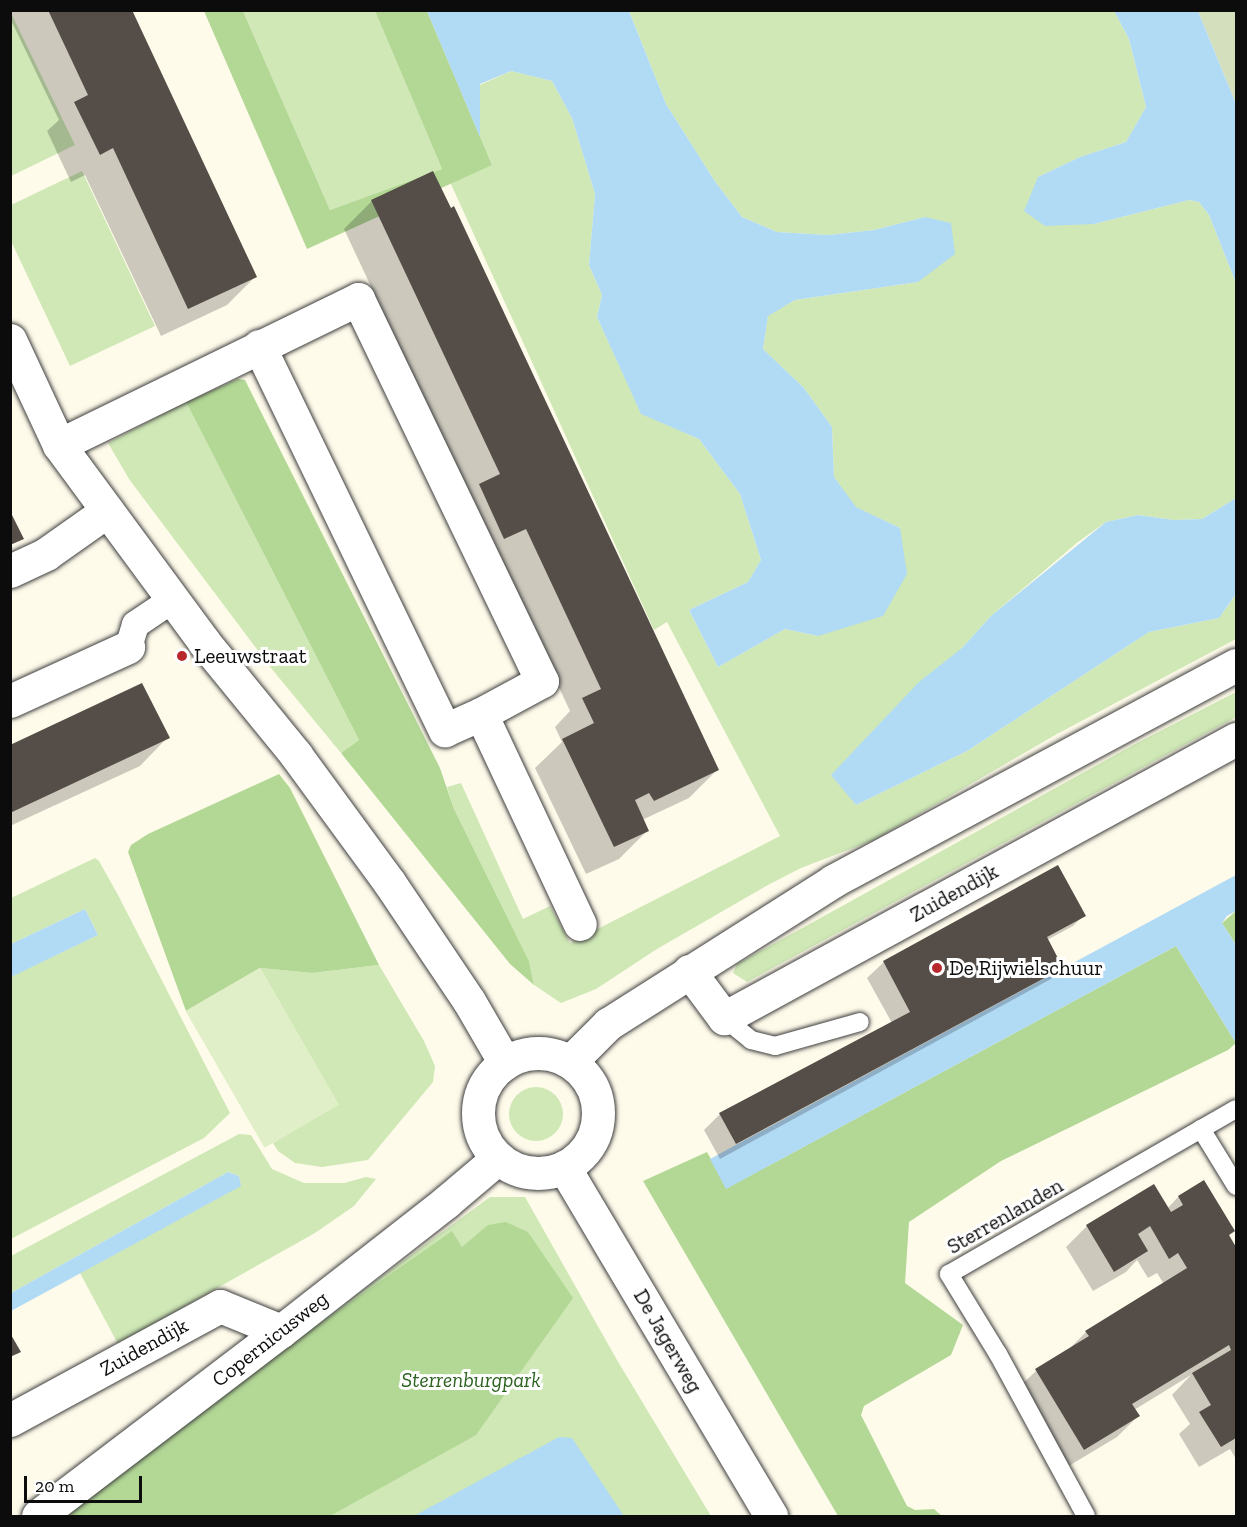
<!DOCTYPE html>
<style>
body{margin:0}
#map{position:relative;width:1247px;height:1527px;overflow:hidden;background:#fffbeb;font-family:"Zilla Slab",serif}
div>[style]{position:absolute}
.green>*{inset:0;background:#cfe8b6}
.round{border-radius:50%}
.forest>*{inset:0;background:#b3d896}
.cemetery>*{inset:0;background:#d4dfbe}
.pitch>*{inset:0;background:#e1efc8;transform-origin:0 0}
.water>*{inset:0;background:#b1daf5}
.shadow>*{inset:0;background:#0003}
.building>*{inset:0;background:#544d48}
.roads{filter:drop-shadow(0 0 2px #3f3f3f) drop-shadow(0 0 2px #3f3f3f)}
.service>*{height:18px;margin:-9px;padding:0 9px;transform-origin:9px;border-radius:9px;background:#fff}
.pedestrian>*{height:27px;margin:-13.5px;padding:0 13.5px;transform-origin:13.5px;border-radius:13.5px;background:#fff}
.minor>*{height:33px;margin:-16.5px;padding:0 16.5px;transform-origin:16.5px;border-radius:16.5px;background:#fff}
.tertiary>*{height:33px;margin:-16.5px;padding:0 16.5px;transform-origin:16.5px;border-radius:16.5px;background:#fff}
.tertiary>.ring{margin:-16.5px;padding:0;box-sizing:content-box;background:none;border:33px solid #fff;border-radius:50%}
.dots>*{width:16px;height:16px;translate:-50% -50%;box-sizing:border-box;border:3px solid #fff;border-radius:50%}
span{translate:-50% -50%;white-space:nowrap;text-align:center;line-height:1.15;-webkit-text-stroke:6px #fff;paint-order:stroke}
.poi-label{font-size:21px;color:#0c0c0c}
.left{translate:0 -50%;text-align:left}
.street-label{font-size:21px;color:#0c0c0c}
.park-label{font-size:21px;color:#2b621e;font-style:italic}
.frame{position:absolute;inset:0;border:12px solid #0c0c0c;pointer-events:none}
.scale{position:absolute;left:24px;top:1476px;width:118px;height:27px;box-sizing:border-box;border:3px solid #0c0c0c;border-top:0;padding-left:8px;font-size:18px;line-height:21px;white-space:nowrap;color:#0c0c0c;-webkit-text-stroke:4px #fff;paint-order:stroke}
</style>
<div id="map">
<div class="green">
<div style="clip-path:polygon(10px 11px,75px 145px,11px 176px,10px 176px)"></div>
<div style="clip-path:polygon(243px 11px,375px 11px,442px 169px,330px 210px)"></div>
<div style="clip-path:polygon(629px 11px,1114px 11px,1129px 39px,1146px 107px,1126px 142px,1080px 157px,1038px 177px,1094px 224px,1189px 200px,1199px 202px,1209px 215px,1236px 283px,1236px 498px,1202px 519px,1174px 520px,1138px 515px,1106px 522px,1078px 542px,992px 615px,962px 648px,849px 795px,856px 805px,967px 751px,1149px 632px,1219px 618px,1236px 594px,1236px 639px,1057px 734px,874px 840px,801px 868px,766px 886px,657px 949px,596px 989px,561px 1003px,534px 985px,529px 961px,454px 809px,447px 787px,461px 783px,523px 919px,550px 906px,570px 943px,780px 836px,667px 622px,654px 630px,450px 182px,492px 165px,480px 137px,480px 85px,511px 71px,552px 81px,572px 118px,595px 194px,589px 265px,602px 295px,597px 317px,641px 413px,699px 439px,740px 494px,761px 560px,748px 582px,689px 610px,718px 667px,785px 629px,818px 636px,900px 528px,855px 507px,834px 477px,832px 427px,804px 388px,763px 349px,768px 315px,795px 300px,918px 282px,925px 217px,874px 230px,828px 235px,777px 232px,742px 217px,714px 180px,666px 104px)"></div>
<div style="clip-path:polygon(82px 171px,155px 326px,70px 366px,11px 241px,11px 205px)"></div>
<div style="clip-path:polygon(186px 402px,359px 740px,341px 753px,271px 668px,129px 479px,108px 443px)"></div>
<div style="clip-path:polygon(1236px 692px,1236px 717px,747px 982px,733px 973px,737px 964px,1135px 744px)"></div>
<div style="clip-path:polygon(95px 858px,99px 861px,118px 895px,230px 1113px,204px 1138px,11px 1239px,10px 977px,98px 935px,85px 909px,11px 944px,11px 898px)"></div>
<div style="clip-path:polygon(379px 965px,424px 1041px,435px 1066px,433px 1082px,368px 1160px,322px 1167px,295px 1163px,278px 1151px,273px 1143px,338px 1104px,260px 968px,312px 973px)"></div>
<div class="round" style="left:509px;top:1087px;width:54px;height:54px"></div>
<div style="clip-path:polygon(239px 1134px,251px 1135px,272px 1169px,304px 1183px,344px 1183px,366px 1177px,376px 1179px,354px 1206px,315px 1233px,118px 1344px,80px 1273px,240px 1186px,239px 1176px,228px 1172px,11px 1293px,11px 1256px)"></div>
<div style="clip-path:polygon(490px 1197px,525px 1197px,617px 1360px,711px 1516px,56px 1516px)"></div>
</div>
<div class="forest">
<div style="clip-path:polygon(204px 11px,243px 11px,330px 210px,442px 169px,375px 11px,427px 11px,492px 165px,307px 249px)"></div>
<div style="clip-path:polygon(238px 379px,245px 380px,440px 768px,454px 809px,529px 961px,534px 985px,510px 964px,341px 753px,359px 740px,186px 402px)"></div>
<div style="clip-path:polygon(279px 774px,290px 788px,379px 965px,312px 973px,260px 968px,186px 1011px,128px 852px,131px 845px,148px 834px)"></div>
<div style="clip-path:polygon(1236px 911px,1236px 945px,1222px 923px)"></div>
<div style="clip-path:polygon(1176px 946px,1236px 1043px,1228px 1050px,1001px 1161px,909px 1222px,905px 1283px,963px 1325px,951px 1355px,864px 1406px,861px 1415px,907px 1506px,915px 1510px,934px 1509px,942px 1516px,838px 1516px,643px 1181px,707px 1152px,727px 1188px)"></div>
<div style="clip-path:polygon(506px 1222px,528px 1232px,573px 1298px,476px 1435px,330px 1516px,53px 1516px,216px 1397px,452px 1231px,462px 1247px,488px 1225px)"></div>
</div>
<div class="cemetery">
<div style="clip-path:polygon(1198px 11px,1236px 11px,1236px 104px)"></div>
</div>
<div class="pitch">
<div style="left:260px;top:968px;width:158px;height:86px;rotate:60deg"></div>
</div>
<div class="water">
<div style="clip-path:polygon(427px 11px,629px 11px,666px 104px,714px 180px,742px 217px,777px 232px,828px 235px,874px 230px,925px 217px,951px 223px,955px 254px,918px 282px,795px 300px,768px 316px,763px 349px,804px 388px,832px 427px,834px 477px,856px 507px,900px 528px,907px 574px,883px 616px,818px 636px,785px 629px,718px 667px,689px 610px,748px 582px,761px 560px,740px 494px,699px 439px,641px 414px,597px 317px,602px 295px,589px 265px,595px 194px,572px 118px,552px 81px,511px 71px,480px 84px,480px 137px)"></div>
<div style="clip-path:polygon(1114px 11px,1198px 11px,1236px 104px,1236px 283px,1209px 215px,1199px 202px,1189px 200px,1094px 224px,1045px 226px,1024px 211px,1038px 177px,1080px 157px,1126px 142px,1146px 107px,1129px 39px)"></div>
<div style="clip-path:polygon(1236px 498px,1236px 594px,1219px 618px,1149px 632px,967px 751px,856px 805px,831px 775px,919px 682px,962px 648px,992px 615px,1106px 522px,1138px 515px,1174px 520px,1202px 519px)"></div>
<div style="clip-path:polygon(1236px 875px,1236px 911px,1227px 916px,1222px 923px,1236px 945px,1236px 1043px,1176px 946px,726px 1189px,710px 1159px)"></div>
<div style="clip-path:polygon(85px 909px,98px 935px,11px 977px,11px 944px)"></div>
<div style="clip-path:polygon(228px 1172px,239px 1176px,241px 1186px,11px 1311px,11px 1293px)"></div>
<div style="clip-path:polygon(559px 1437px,572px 1438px,624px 1516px,414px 1516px)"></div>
</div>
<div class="shadow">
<div style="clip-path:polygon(10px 10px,131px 10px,256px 276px,227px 305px,161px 336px,85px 175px,71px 182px,47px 131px,59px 120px,10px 18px)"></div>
<div style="clip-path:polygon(372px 201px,717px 770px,689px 798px,642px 820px,647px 831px,619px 859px,586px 874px,535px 768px,562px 742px,555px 727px,570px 711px,344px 229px)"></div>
<div style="clip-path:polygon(168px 737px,140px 766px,10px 826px,10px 746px)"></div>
<div style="clip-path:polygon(1084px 915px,1073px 926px,1047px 940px,1062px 968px,1051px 979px,720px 1159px,704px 1130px,720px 1114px,892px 1023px,867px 978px,884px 962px)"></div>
<div style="clip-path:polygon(1204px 1182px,1233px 1231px,1228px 1236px,1236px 1250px,1236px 1459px,1230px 1449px,1199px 1467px,1179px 1434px,1190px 1424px,1172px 1395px,1191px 1375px,1134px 1410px,1138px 1416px,1117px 1437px,1062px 1470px,1015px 1391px,1036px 1371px,1066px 1352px,1086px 1332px,1164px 1284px,1157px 1273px,1148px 1278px,1137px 1260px,1126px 1272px,1093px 1291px,1066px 1247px,1087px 1226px,1167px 1209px,1178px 1197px)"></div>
</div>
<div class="building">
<div style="clip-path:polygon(48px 10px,132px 10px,257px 277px,188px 309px,113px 148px,100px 155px,74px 102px,88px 95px)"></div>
<div style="clip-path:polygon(433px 171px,451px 208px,454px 206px,719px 770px,654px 801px,649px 793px,635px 800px,649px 831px,614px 847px,562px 739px,594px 723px,582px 698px,601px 689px,526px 529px,504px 539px,479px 484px,500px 474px,371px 200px)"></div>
<div style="clip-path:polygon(10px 511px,24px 539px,10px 545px)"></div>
<div style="clip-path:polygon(142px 683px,170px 738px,10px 813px,10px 745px)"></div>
<div style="clip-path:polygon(1058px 865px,1086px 916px,1047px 937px,1063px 968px,736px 1144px,719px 1113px,910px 1012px,883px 961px)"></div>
<div style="clip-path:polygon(1204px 1180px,1235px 1231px,1229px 1235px,1236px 1247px,1236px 1438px,1221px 1447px,1199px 1412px,1211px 1405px,1192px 1373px,1231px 1350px,1229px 1345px,1132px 1404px,1140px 1416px,1084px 1450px,1035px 1369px,1089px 1336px,1085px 1331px,1187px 1268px,1178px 1253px,1169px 1259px,1150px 1226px,1138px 1234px,1148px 1251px,1114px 1272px,1086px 1225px,1154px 1184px,1171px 1212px,1183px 1205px,1178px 1196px)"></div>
<div style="clip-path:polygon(10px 1333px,21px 1352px,10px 1357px)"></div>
</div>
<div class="roads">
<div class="service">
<div style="left:724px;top:1018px;width:35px;rotate:39deg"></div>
<div style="left:751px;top:1040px;width:25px;rotate:14deg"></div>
<div style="left:775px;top:1046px;width:88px;rotate:-15.8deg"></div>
<div style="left:1201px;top:1129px;width:67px;rotate:58.4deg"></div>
<div style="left:1086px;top:1516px;width:184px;rotate:-118.5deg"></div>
<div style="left:998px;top:1354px;width:94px;rotate:-121.5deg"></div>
<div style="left:949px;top:1274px;width:331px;rotate:-29.9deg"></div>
</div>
<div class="pedestrian">
<div style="left:128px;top:647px;width:24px;rotate:-73deg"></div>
<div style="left:135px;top:624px;width:45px;rotate:-34deg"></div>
</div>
<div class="minor">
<div style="left:259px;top:346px;width:427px;rotate:64.2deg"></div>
<div style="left:445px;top:730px;width:39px;rotate:-24deg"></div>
<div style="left:481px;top:714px;width:232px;rotate:64.8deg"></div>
<div style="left:59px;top:445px;width:333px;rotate:-26deg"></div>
<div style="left:358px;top:299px;width:424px;rotate:64.3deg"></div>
<div style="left:542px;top:681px;width:69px;rotate:151.6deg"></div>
<div style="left:10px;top:571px;width:40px;rotate:-25deg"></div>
<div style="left:46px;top:554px;width:75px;rotate:-35.2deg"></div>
<div style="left:10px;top:701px;width:130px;rotate:-24.6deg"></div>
<div style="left:689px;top:971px;width:59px;rotate:53.3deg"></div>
<div style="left:724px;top:1018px;width:583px;rotate:-28.59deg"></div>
<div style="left:10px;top:1420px;width:239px;rotate:-28.5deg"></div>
<div style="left:220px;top:1306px;width:66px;rotate:22.3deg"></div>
</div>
<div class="tertiary">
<div style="left:10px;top:340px;width:116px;rotate:65deg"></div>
<div style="left:59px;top:445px;width:245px;rotate:53.6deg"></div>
<div style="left:204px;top:642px;width:146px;rotate:50.8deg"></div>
<div style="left:296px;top:755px;width:157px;rotate:53.8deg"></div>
<div style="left:389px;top:882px;width:143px;rotate:56.1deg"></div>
<div style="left:469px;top:1001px;width:72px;rotate:59.9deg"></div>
<div class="ring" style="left:478px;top:1053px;width:87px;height:87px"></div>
<div style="left:570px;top:1062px;width:54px;rotate:-45deg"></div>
<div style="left:608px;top:1024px;width:267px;rotate:-32.4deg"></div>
<div style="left:833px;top:881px;width:457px;rotate:-28.2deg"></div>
<div style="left:564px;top:1167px;width:406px;rotate:59.3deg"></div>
<div style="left:38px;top:1516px;width:305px;rotate:-37.3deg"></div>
<div style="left:281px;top:1331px;width:209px;rotate:-38deg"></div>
<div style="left:446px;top:1202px;width:68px;rotate:-40.2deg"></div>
</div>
</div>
<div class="dots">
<div style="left:182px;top:656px;background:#b8272c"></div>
<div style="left:937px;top:968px;background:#b8272c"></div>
</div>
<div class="poi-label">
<span class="left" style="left:194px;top:656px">Leeuwstraat</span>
<span class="left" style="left:949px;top:968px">De Rijwielschuur</span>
</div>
<div class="street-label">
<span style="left:954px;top:893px;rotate:-29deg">Zuidendijk</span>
<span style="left:1005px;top:1216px;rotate:-30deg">Sterrenlanden</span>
<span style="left:270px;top:1339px;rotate:-38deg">Copernicusweg</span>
<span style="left:668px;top:1341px;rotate:60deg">De Jagerweg</span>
<span style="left:144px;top:1347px;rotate:-29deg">Zuidendijk</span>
</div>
<div class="park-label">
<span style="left:471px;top:1380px">Sterrenburgpark</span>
</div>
<div class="frame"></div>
<div class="scale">20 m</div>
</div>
